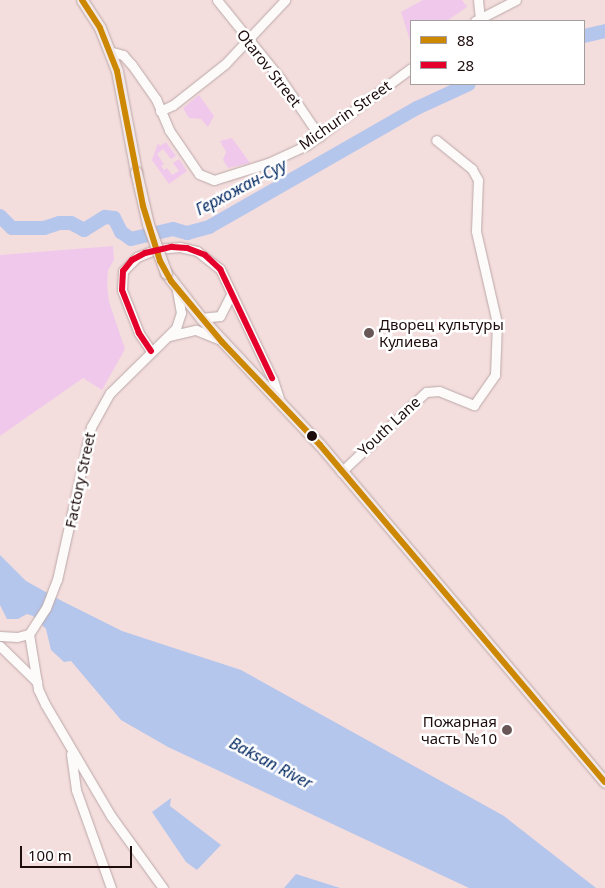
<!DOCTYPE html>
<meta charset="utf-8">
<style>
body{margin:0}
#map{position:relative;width:605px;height:888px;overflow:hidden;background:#f4dddd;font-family:"Noto Sans",sans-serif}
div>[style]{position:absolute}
.green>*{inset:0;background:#f0c8ec}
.water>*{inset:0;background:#b5c6ec}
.river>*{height:14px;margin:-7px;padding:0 7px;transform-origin:7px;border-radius:7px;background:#b5c6ec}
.roads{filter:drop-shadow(0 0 1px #bba8a8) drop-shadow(0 0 1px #bba8a8)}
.minor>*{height:9px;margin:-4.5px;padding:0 4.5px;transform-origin:4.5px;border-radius:4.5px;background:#fdfafa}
.major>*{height:11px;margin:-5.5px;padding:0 5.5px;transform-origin:5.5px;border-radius:5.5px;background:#f2e8e8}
.bridges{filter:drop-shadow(0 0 1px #bba3a3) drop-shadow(0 0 1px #bba3a3)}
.major-bridge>*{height:11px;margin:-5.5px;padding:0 5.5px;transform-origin:5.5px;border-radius:5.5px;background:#f2e8e8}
.bus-1>*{height:6px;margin:-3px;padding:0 3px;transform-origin:3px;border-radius:3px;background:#cc8703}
.bus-2>*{height:6px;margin:-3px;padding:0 3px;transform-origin:3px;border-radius:3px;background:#e4002b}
.dots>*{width:14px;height:14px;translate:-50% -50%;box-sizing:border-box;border:2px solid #fff;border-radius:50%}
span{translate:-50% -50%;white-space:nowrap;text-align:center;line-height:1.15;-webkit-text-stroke:5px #fff;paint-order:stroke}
.street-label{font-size:15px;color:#1e0d0d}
.poi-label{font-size:15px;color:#1e0d0d}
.left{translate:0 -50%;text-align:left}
.right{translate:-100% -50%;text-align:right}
.water-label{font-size:16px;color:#042963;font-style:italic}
.legend{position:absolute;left:410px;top:20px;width:175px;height:65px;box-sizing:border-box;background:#fff;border:1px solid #a59e9e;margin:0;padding:6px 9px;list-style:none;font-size:15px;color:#1e0d0d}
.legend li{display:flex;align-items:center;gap:10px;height:25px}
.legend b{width:25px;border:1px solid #a59e9e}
.scale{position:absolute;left:20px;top:846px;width:112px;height:22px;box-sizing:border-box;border:2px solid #1e0d0d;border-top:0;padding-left:6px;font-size:15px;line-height:18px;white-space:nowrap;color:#1e0d0d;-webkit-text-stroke:4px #fff;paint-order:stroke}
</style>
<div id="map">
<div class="green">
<div style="clip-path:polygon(423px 0,462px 0,467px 7px,447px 21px,411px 21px,411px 44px,401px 12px)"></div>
<div style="clip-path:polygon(199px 95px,214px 116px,208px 127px,201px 119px,189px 118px,183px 108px)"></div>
<div style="clip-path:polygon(232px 138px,250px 163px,228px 168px,223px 160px,226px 152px,220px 141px)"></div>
<div style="clip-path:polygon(166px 142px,176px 156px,171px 159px,163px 149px,157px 154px,164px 164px,161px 166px,164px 170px,167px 168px,172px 175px,179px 171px,173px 163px,179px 159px,187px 171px,169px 184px,152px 160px,158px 143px,160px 146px)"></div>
<div style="clip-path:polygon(113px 246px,114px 260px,108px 270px,107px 285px,109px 302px,125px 349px,102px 390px,83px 378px,0 436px,0 255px)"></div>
</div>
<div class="water">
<div style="clip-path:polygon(0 555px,26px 581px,62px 601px,122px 631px,241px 670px,504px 816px,596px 888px,469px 888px,168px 747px,121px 720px,71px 661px,64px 662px,51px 650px,46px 629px,33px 616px,27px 614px,18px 619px,7px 619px,0 605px)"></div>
<div style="clip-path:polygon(171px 798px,170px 806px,221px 845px,197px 870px,186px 862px,152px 812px)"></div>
<div style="clip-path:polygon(296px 874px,340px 888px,284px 888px)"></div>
</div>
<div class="river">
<div style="left:584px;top:36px;width:22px;rotate:-13deg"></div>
<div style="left:0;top:216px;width:17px;rotate:45deg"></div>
<div style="left:12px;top:228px;width:32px"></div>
<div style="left:44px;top:228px;width:16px;rotate:-18deg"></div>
<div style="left:59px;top:223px;width:12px"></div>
<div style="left:71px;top:223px;width:15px;rotate:28deg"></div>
<div style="left:84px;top:230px;width:25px;rotate:-32deg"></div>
<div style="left:105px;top:217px;width:9px;rotate:6deg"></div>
<div style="left:114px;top:218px;width:16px;rotate:63deg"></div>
<div style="left:121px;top:232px;width:12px;rotate:35deg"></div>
<div style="left:131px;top:239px;width:43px;rotate:-13.4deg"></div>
<div style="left:173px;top:229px;width:15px;rotate:16deg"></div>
<div style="left:187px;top:233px;width:23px;rotate:-15deg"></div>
<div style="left:209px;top:227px;width:240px;rotate:-29.8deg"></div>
<div style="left:417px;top:108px;width:57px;rotate:-24.8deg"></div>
</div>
<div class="roads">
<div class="minor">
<div style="left:217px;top:0;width:100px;rotate:51.1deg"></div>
<div style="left:280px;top:78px;width:71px;rotate:55.9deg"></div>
<div style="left:478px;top:0;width:18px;rotate:84deg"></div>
<div style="left:475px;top:21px;width:46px;rotate:-27.1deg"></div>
<div style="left:109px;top:51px;width:15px;rotate:16deg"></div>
<div style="left:123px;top:55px;width:13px;rotate:48deg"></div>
<div style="left:132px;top:65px;width:42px;rotate:54.8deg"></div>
<div style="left:156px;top:99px;width:34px;rotate:67deg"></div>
<div style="left:169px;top:130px;width:53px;rotate:55.7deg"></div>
<div style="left:199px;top:174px;width:16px;rotate:22deg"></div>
<div style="left:214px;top:180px;width:57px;rotate:-17.5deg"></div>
<div style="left:268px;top:163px;width:43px;rotate:-24.8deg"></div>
<div style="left:307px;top:145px;width:129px;rotate:-36.5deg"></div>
<div style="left:160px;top:111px;width:14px;rotate:-25deg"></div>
<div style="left:173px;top:105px;width:66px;rotate:-38.3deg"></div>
<div style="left:225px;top:64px;width:88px;rotate:-46.8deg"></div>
<div style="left:201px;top:318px;width:19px;rotate:-6deg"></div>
<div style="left:220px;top:316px;width:25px;rotate:-63deg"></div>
<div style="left:169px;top:336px;width:28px;rotate:-13deg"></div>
<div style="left:196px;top:330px;width:24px;rotate:22deg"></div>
<div style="left:151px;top:351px;width:22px;rotate:-124deg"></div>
<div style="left:139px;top:333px;width:46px;rotate:-111.6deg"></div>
<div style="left:122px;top:290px;width:19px;rotate:-87deg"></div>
<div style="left:123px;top:271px;width:20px;rotate:-45deg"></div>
<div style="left:137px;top:257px;width:22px;rotate:-22deg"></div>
<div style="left:157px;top:249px;width:23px;rotate:-5deg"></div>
<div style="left:180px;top:247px;width:17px;rotate:13deg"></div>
<div style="left:197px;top:251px;width:29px;rotate:38deg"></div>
<div style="left:220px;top:269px;width:123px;rotate:64.5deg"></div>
<div style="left:273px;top:380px;width:22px;rotate:72deg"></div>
<div style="left:341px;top:472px;width:117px;rotate:-43.3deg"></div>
<div style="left:426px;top:392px;width:13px;rotate:-4deg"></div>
<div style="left:439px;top:391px;width:38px;rotate:22deg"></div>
<div style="left:474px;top:405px;width:37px;rotate:-55deg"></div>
<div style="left:495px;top:375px;width:52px;rotate:-87.8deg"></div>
<div style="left:497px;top:323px;width:94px;rotate:-102.9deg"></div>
<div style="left:476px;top:231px;width:51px;rotate:-87.8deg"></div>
<div style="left:478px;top:180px;width:13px;rotate:-119deg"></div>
<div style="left:472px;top:169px;width:46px;rotate:-141.1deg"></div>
<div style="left:29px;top:634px;width:56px;rotate:80.7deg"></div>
<div style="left:38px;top:689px;width:17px;rotate:65deg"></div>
<div style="left:45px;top:704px;width:130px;rotate:59.5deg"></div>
<div style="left:111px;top:816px;width:89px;rotate:54.2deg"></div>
<div style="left:0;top:636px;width:17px;rotate:3deg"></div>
<div style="left:17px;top:637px;width:12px;rotate:-14deg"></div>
<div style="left:29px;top:634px;width:31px;rotate:-57deg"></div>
<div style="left:46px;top:608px;width:30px;rotate:-69deg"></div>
<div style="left:57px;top:580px;width:157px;rotate:-77.5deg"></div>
<div style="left:91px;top:427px;width:39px;rotate:-61deg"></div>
<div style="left:110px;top:393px;width:93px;rotate:-44.6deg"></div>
<div style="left:176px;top:328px;width:16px;rotate:-72deg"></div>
<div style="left:181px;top:313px;width:23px;rotate:-100deg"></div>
<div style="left:0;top:646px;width:52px;rotate:44.2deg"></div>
<div style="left:71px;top:754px;width:36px;rotate:82deg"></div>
<div style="left:76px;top:790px;width:104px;rotate:70.3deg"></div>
</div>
<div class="major">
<div style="left:82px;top:0;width:33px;rotate:57deg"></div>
<div style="left:100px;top:28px;width:46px;rotate:68.4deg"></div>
<div style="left:117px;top:71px;width:103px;rotate:79.3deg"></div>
<div style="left:166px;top:273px;width:57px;rotate:52.1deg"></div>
<div style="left:201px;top:318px;width:174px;rotate:46.9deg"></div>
<div style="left:320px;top:445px;width:441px;rotate:49.8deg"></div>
</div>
</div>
<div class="bridges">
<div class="major-bridge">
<div style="left:136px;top:172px;width:53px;rotate:77deg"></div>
<div style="left:148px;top:224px;width:52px;rotate:69.8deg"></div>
</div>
</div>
<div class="bus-1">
<div style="left:82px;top:0;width:33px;rotate:57deg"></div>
<div style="left:100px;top:28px;width:46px;rotate:68.4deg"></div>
<div style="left:117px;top:71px;width:137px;rotate:79.1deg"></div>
<div style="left:143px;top:206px;width:58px;rotate:72.8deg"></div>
<div style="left:160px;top:261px;width:23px;rotate:61deg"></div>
<div style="left:171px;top:281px;width:80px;rotate:50.1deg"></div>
<div style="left:222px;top:342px;width:142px;rotate:46.4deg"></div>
<div style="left:320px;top:445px;width:441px;rotate:49.8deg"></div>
</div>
<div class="bus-2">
<div style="left:151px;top:351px;width:22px;rotate:-124deg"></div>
<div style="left:139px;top:333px;width:46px;rotate:-111.6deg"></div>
<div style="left:122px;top:290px;width:19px;rotate:-87deg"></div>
<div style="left:123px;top:271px;width:14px;rotate:-51deg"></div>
<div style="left:132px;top:260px;width:15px;rotate:-28deg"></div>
<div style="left:145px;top:253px;width:28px;rotate:-13deg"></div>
<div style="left:172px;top:247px;width:15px;rotate:4deg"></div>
<div style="left:187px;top:248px;width:19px;rotate:21deg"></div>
<div style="left:205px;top:255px;width:21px;rotate:43deg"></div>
<div style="left:220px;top:269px;width:121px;rotate:64.5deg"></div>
</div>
<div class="dots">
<div style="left:369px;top:333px;background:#695656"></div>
<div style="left:312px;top:436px;background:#1e0d0d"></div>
<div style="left:507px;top:730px;background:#695656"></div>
</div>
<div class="street-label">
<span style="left:269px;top:68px;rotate:52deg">Otarov Street</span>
<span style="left:345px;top:115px;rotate:-35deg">Michurin Street</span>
<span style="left:389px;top:426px;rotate:-43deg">Youth Lane</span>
<span style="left:80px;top:480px;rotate:-78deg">Factory Street</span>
</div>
<div class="poi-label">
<span class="left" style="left:379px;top:333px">Дворец культуры<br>Кулиева</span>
<span class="right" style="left:497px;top:730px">Пожарная<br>часть №10</span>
</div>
<div class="water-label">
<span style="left:241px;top:187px;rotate:-28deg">Герхожан-Суу</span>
<span style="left:271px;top:763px;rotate:28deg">Baksan River</span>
</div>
<ul class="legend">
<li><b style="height:6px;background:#cc8703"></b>88</li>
<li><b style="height:6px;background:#e4002b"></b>28</li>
</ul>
<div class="scale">100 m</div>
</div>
